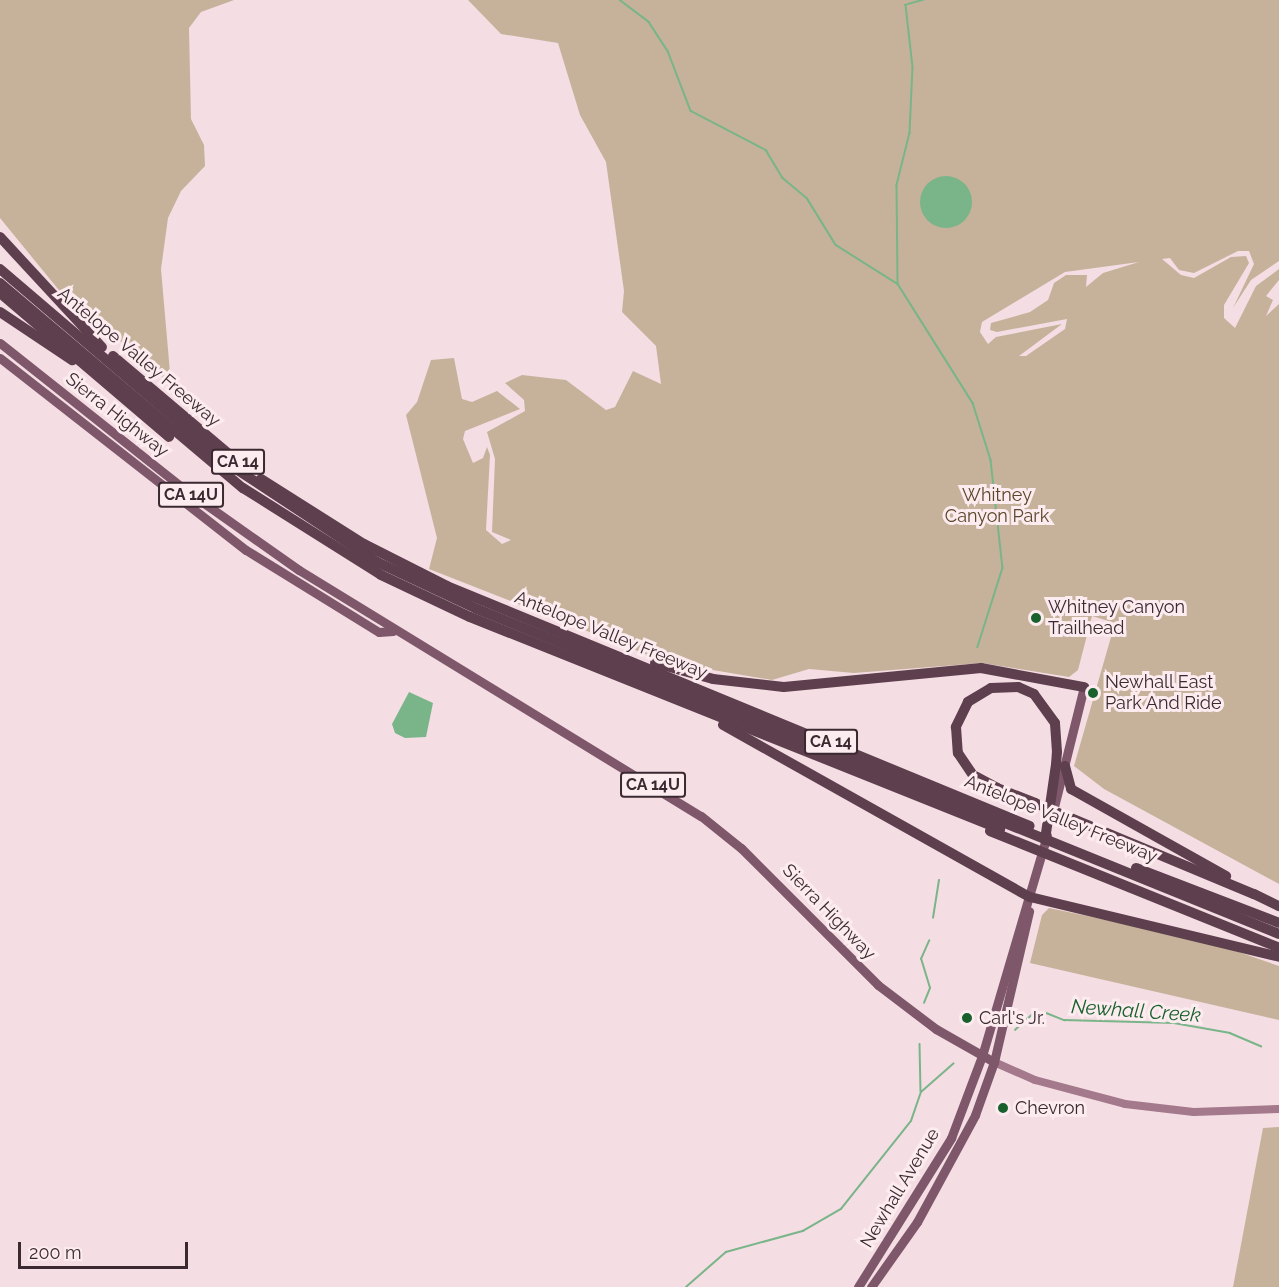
<!DOCTYPE html>
<style>
body{margin:0}
#map{position:relative;width:1279px;height:1287px;overflow:hidden;background:#f5dde4;font-family:Raleway,sans-serif}
div>[style]{position:absolute}
.green>*{inset:0;background:#c6b29b}
.water>*{inset:0;background:#79b588}
.round{border-radius:50%}
.stream>*{height:1.5px;margin:-0.75px;padding:0 0.75px;transform-origin:0.75px;border-radius:0.75px;background:#79b588}
.secondary>*{height:8px;margin:-4px;padding:0 4px;transform-origin:4px;border-radius:4px;background:#a3798b}
.primary>*{height:9px;margin:-4.5px;padding:0 4.5px;transform-origin:4.5px;border-radius:4.5px;background:#7e586a}
.motorway>*{height:10px;margin:-5px;padding:0 5px;transform-origin:5px;border-radius:5px;background:#5d3f4d}
.dots>*{width:16px;height:16px;translate:-50% -50%;box-sizing:border-box;border:3px solid #fcebef;border-radius:50%}
span{translate:-50% -50%;white-space:nowrap;text-align:center;line-height:1.15;-webkit-text-stroke:6px #fcebef;paint-order:stroke}
.shield-label span{padding:2px 4px;background:#fcebef;border:2px solid;border-radius:4px;-webkit-text-stroke-width:0}
.shield-label{font-size:16px;color:#3b2931;font-weight:700}
.street-label{font-size:18px;color:#3b2931}
.park-label{font-size:18px;color:#5c462a}
.poi-label{font-size:18px;color:#3b2931}
.left{translate:0 -50%;text-align:left}
.water-label{font-size:20px;color:#19612c;font-style:italic}
.scale{position:absolute;left:18px;top:1242px;width:170px;height:27px;box-sizing:border-box;border:3px solid #3b2931;border-top:0;padding-left:8px;font-size:18px;line-height:21px;white-space:nowrap;color:#3b2931;-webkit-text-stroke:4px #fcebef;paint-order:stroke}
</style>
<div id="map">
<div class="green">
<div style="clip-path:polygon(0 0,234px 0,201px 12px,189px 28px,191px 119px,204px 145px,205px 166px,181px 191px,168px 218px,161px 269px,171px 384px,58px 289px,0 218px)"></div>
<div style="clip-path:polygon(evenodd,468px 0,1279px 0,1279px 261px,1251px 280px,1233px 308px,1254px 264px,1249px 251px,1238px 251px,1194px 273px,1179px 270px,1170px 258px,1162px 259px,1181px 275px,1194px 278px,1231px 257px,1246px 256px,1249px 263px,1224px 305px,1224px 318px,1235px 328px,1256px 286px,1279px 269px,1279px 280px,1266px 296px,1273px 300px,1266px 316px,1279px 304px,1279px 884px,1104px 789px,1074px 766px,1115px 623px,1092px 616px,1078px 670px,1069px 677px,982px 663px,854px 673px,809px 669px,772px 680px,666px 662px,429px 569px,437px 538px,406px 415px,417px 402px,431px 360px,454px 358px,462px 399px,472px 402px,497px 391px,520px 409px,465px 431px,463px 439px,473px 463px,483px 458px,487px 447px,490px 455px,486px 530px,502px 544px,511px 540px,492px 532px,495px 459px,487px 432px,525px 411px,524px 400px,505px 383px,522px 375px,566px 380px,606px 410px,615px 407px,633px 371px,661px 384px,656px 346px,622px 312px,624px 291px,606px 162px,580px 115px,558px 43px,501px 34px,468px 0,1139px 262px,1103px 273px,1086px 287px,1087px 275px,1066px 275px,1054px 283px,1048px 300px,1030px 312px,991px 323px,990px 330px,997px 332px,1067px 319px,1065px 329px,1026px 356px,1019px 356px,1062px 324px,996px 337px,988px 344px,980px 332px,982px 322px,1065px 272px,1139px 262px)"></div>
<div style="clip-path:polygon(1049px 908px,1207px 941px,1279px 966px,1279px 1020px,1030px 963px,1042px 915px)"></div>
<div style="clip-path:polygon(1279px 1127px,1279px 1287px,1233px 1287px,1263px 1128px)"></div>
</div>
<div class="water">
<div class="round" style="left:920px;top:176px;width:52px;height:52px"></div>
<div style="clip-path:polygon(409px 692px,433px 703px,426px 737px,405px 738px,395px 733px,392px 724px)"></div>
</div>
<div class="stream">
<div style="left:620px;top:0;width:36px;rotate:37deg"></div>
<div style="left:649px;top:22px;width:35px;rotate:57deg"></div>
<div style="left:668px;top:51px;width:64px;rotate:69deg"></div>
<div style="left:691px;top:111px;width:85px;rotate:27.5deg"></div>
<div style="left:766px;top:150px;width:33px;rotate:59deg"></div>
<div style="left:783px;top:178px;width:31px;rotate:40deg"></div>
<div style="left:807px;top:198px;width:55px;rotate:58.3deg"></div>
<div style="left:836px;top:245px;width:73px;rotate:32.2deg"></div>
<div style="left:924px;top:0;width:19px;rotate:164deg"></div>
<div style="left:906px;top:5px;width:62px;rotate:83.6deg"></div>
<div style="left:913px;top:67px;width:66px;rotate:92.6deg"></div>
<div style="left:910px;top:133px;width:54px;rotate:104deg"></div>
<div style="left:897px;top:185px;width:99px;rotate:89.4deg"></div>
<div style="left:898px;top:284px;width:141px;rotate:57.8deg"></div>
<div style="left:973px;top:403px;width:60px;rotate:72.5deg"></div>
<div style="left:991px;top:460px;width:109px;rotate:83.7deg"></div>
<div style="left:1003px;top:568px;width:83px;rotate:107.6deg"></div>
<div style="left:933px;top:918px;width:38px;rotate:-81deg"></div>
<div style="left:924px;top:1003px;width:16px;rotate:-68deg"></div>
<div style="left:930px;top:988px;width:30px;rotate:-107deg"></div>
<div style="left:921px;top:959px;width:20px;rotate:-66deg"></div>
<div style="left:1015px;top:1030px;width:27px;rotate:-42deg"></div>
<div style="left:1035px;top:1012px;width:9px"></div>
<div style="left:1044px;top:1012px;width:22px;rotate:22deg"></div>
<div style="left:1064px;top:1020px;width:110px;rotate:1.6deg"></div>
<div style="left:1174px;top:1023px;width:57px;rotate:10.1deg"></div>
<div style="left:1230px;top:1033px;width:34px;rotate:23deg"></div>
<div style="left:920px;top:1044px;width:47px;rotate:88.8deg"></div>
<div style="left:686px;top:1287px;width:53px;rotate:-41.2deg"></div>
<div style="left:726px;top:1252px;width:80px;rotate:-15.3deg"></div>
<div style="left:803px;top:1231px;width:44px;rotate:-30.1deg"></div>
<div style="left:841px;top:1209px;width:112px;rotate:-51.5deg"></div>
<div style="left:911px;top:1121px;width:31px;rotate:-71deg"></div>
<div style="left:921px;top:1092px;width:43px;rotate:-41.2deg"></div>
</div>
<div class="secondary">
<div style="left:994px;top:1062px;width:45px;rotate:23.7deg"></div>
<div style="left:1035px;top:1080px;width:93px;rotate:14.9deg"></div>
<div style="left:1125px;top:1104px;width:69px;rotate:6.6deg"></div>
<div style="left:1194px;top:1112px;width:85px;rotate:-2deg"></div>
</div>
<div class="primary">
<div style="left:0;top:343px;width:235px;rotate:38.4deg"></div>
<div style="left:184px;top:489px;width:141px;rotate:35.2deg"></div>
<div style="left:299px;top:570px;width:471px;rotate:31.5deg"></div>
<div style="left:701px;top:816px;width:51px;rotate:38.7deg"></div>
<div style="left:741px;top:848px;width:194px;rotate:45deg"></div>
<div style="left:878px;top:985px;width:73px;rotate:37.2deg"></div>
<div style="left:936px;top:1029px;width:67px;rotate:29.6deg"></div>
<div style="left:0;top:358px;width:312px;rotate:38deg"></div>
<div style="left:246px;top:550px;width:156px;rotate:31.7deg"></div>
<div style="left:379px;top:632px;width:14px;rotate:-4deg"></div>
<div style="left:1054px;top:807px;width:124px;rotate:-76deg"></div>
<div style="left:858px;top:1287px;width:176px;rotate:-58deg"></div>
<div style="left:951px;top:1138px;width:88px;rotate:-69.3deg"></div>
<div style="left:982px;top:1056px;width:230px;rotate:-73.6deg"></div>
<div style="left:871px;top:1287px;width:80px;rotate:-54.7deg"></div>
<div style="left:917px;top:1222px;width:122px;rotate:-61.5deg"></div>
<div style="left:975px;top:1115px;width:56px;rotate:-70.3deg"></div>
<div style="left:994px;top:1062px;width:155px;rotate:-76.9deg"></div>
</div>
<div class="motorway">
<div style="left:0;top:237px;width:150px;rotate:47.2deg"></div>
<div style="left:0;top:269px;width:299px;rotate:40.5deg"></div>
<div style="left:227px;top:463px;width:180px;rotate:33.4deg"></div>
<div style="left:377px;top:562px;width:110px;rotate:25.2deg"></div>
<div style="left:477px;top:609px;width:865px;rotate:22.06deg"></div>
<div style="left:0;top:283px;width:318px;rotate:40.2deg"></div>
<div style="left:243px;top:488px;width:163px;rotate:32.2deg"></div>
<div style="left:381px;top:575px;width:98px;rotate:25.3deg"></div>
<div style="left:470px;top:617px;width:571px;rotate:21.8deg"></div>
<div style="left:0;top:293px;width:222px;rotate:40.4deg"></div>
<div style="left:0;top:312px;width:87px;rotate:33.7deg"></div>
<div style="left:113px;top:356px;width:177px;rotate:40.2deg"></div>
<div style="left:261px;top:479px;width:122px;rotate:32.3deg"></div>
<div style="left:364px;top:544px;width:93px;rotate:26.8deg"></div>
<div style="left:447px;top:586px;width:630px;rotate:22.38deg"></div>
<div style="left:655px;top:663px;width:60px;rotate:15.4deg"></div>
<div style="left:713px;top:679px;width:71px;rotate:6.4deg"></div>
<div style="left:784px;top:687px;width:198px;rotate:-5.5deg"></div>
<div style="left:981px;top:668px;width:105px;rotate:10.5deg"></div>
<div style="left:723px;top:725px;width:352px;rotate:29.3deg"></div>
<div style="left:1030px;top:897px;width:256px;rotate:13.5deg"></div>
<div style="left:1065px;top:766px;width:24px;rotate:75deg"></div>
<div style="left:1071px;top:789px;width:178px;rotate:29.3deg"></div>
<div style="left:990px;top:831px;width:312px;rotate:22deg"></div>
<div style="left:1045px;top:840px;width:76px;rotate:-81.7deg"></div>
<div style="left:1056px;top:765px;width:13px;rotate:-86deg"></div>
<div style="left:1057px;top:752px;width:29px;rotate:-94deg"></div>
<div style="left:1055px;top:723px;width:36px;rotate:-126deg"></div>
<div style="left:1034px;top:694px;width:17px;rotate:-156deg"></div>
<div style="left:1018px;top:687px;width:27px;rotate:178deg"></div>
<div style="left:991px;top:688px;width:27px;rotate:149deg"></div>
<div style="left:968px;top:702px;width:28px;rotate:116deg"></div>
<div style="left:956px;top:727px;width:26px;rotate:86deg"></div>
<div style="left:958px;top:753px;width:27px;rotate:56deg"></div>
<div style="left:973px;top:775px;width:27px;rotate:28deg"></div>
<div style="left:997px;top:788px;width:41px;rotate:21.5deg"></div>
<div style="left:1035px;top:803px;width:39px;rotate:23deg"></div>
<div style="left:1071px;top:818px;width:198px;rotate:22.6deg"></div>
<div style="left:1254px;top:894px;width:28px;rotate:26deg"></div>
<div style="left:1136px;top:868px;width:153px;rotate:21deg"></div>
</div>
<div class="dots">
<div style="left:1036px;top:618px;background:#19612c"></div>
<div style="left:1093px;top:693px;background:#19612c"></div>
<div style="left:967px;top:1018px;background:#19612c"></div>
<div style="left:1003px;top:1108px;background:#19612c"></div>
</div>
<div class="shield-label">
<span style="left:238px;top:462px">CA 14</span>
<span style="left:191px;top:495px">CA 14U</span>
<span style="left:831px;top:742px">CA 14</span>
<span style="left:653px;top:785px">CA 14U</span>
</div>
<div class="street-label">
<span style="left:139px;top:357px;rotate:40deg">Antelope Valley Freeway</span>
<span style="left:117px;top:415px;rotate:38deg">Sierra Highway</span>
<span style="left:611px;top:635px;rotate:22deg">Antelope Valley Freeway</span>
<span style="left:1061px;top:819px;rotate:22deg">Antelope Valley Freeway</span>
<span style="left:829px;top:912px;rotate:46deg">Sierra Highway</span>
<span style="left:900px;top:1188px;rotate:-59deg">Newhall Avenue</span>
</div>
<div class="park-label">
<span style="left:997px;top:506px">Whitney<br>Canyon Park</span>
</div>
<div class="poi-label">
<span class="left" style="left:1048px;top:618px">Whitney Canyon<br>Trailhead</span>
<span class="left" style="left:1105px;top:693px">Newhall East<br>Park And Ride</span>
<span class="left" style="left:979px;top:1018px">Carl's Jr.</span>
<span class="left" style="left:1015px;top:1108px">Chevron</span>
</div>
<div class="water-label">
<span style="left:1136px;top:1011px;rotate:4deg">Newhall Creek</span>
</div>
<div class="scale">200 m</div>
</div>
